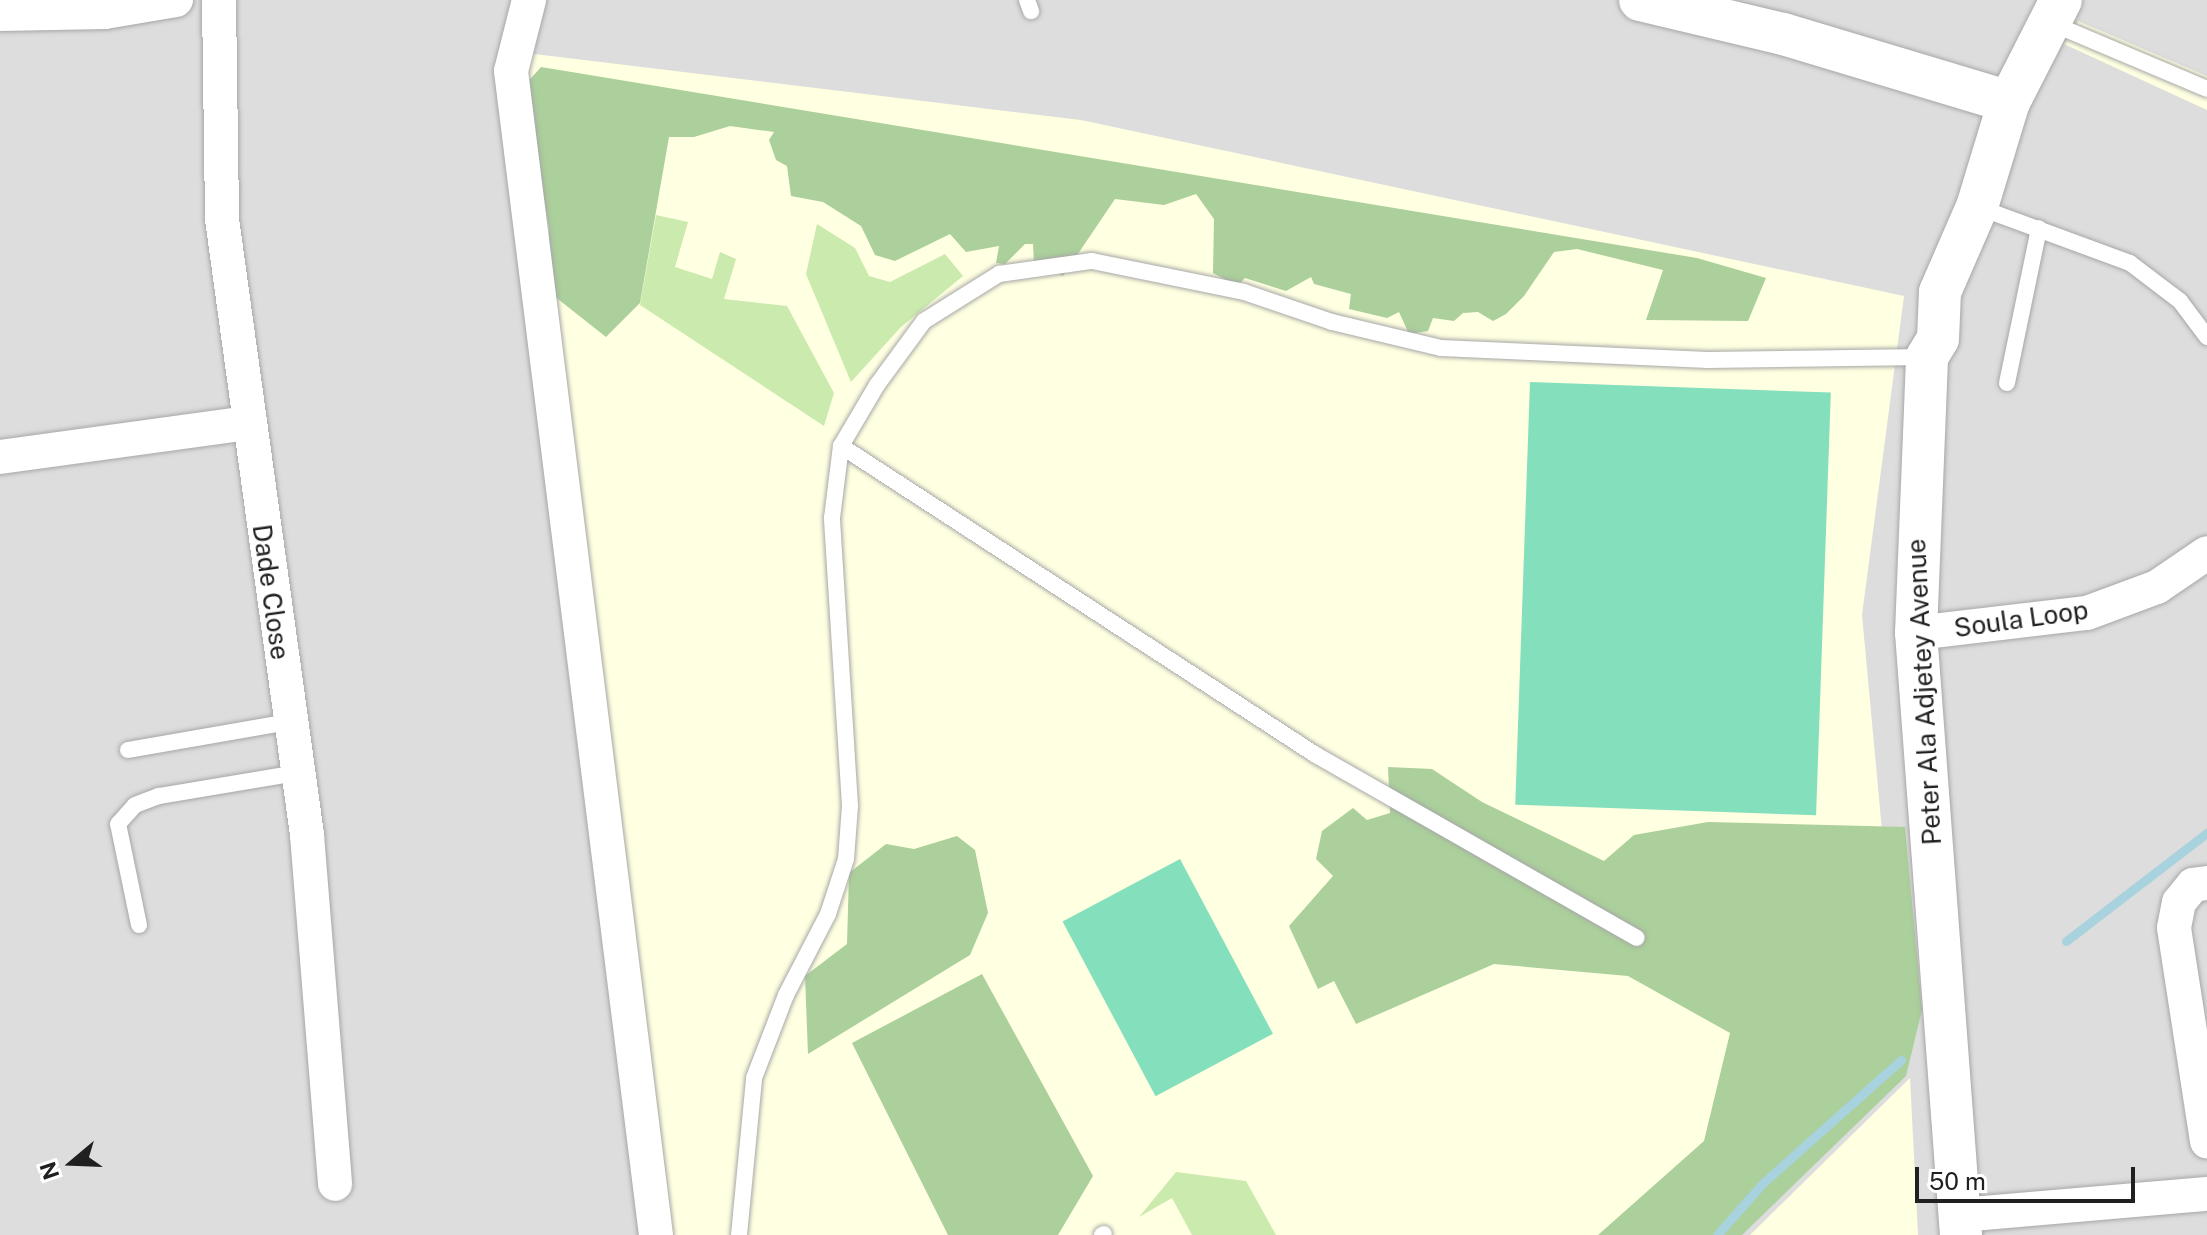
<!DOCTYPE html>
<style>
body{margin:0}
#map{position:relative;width:2207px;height:1235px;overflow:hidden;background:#f1ede6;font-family:"Public Sans",sans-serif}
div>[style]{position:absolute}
.residential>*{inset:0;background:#dedddd;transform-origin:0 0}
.education>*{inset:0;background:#ffffe1}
.grass>*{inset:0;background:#cbeaad}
.forest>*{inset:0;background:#abd09b}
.pitch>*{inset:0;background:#84e0bc;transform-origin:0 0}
.stream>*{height:9px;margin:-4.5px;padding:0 4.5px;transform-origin:4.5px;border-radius:4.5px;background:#a7d2de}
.roads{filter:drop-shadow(0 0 2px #a7a7a7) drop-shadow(0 0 2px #a7a7a7)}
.service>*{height:16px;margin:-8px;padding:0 8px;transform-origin:8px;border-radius:8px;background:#fff}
.minor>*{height:34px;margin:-17px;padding:0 17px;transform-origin:17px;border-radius:17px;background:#fff}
.tertiary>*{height:42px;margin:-21px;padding:0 21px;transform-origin:21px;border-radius:21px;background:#fff}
span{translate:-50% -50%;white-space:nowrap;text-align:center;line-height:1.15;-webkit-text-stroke:6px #fff;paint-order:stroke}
.street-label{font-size:26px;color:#202020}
.north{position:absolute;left:32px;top:1123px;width:80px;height:80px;-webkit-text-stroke:6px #fff;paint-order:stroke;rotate:251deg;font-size:22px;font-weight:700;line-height:32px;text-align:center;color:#202020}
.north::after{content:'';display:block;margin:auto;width:28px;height:36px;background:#202020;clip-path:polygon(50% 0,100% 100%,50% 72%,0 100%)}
.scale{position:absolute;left:1915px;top:1167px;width:220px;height:36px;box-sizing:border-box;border:4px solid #202020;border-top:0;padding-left:10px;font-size:24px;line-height:28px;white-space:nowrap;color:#202020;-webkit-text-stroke:6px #fff;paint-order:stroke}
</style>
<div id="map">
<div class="residential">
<div style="left:0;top:0;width:2207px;height:1235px"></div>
</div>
<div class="education">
<div style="clip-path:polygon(2078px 21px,2207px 76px,2207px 110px,2064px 44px)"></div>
<div style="clip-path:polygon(526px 53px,1081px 120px,1904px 296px,1862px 615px,1900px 1024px,1668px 1235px,670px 1235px)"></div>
<div style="clip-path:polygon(1910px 1078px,1918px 1235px,1750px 1235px)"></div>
</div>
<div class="grass">
<div style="clip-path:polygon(656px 215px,688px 222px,675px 267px,712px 279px,720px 252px,736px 259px,724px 299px,787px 306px,834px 393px,824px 426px,640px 305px)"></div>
<div style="clip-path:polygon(817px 224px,855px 248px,869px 276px,890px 282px,945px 254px,963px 276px,901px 327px,851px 382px,806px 274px)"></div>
<div style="clip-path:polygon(1176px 1172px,1246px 1181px,1276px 1235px,1192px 1235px,1172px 1198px,1139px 1217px)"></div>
</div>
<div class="forest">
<div style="clip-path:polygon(541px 67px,1697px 258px,1766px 278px,1748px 321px,1646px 320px,1663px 270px,1577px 249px,1554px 252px,1524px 296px,1506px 314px,1493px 321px,1478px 312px,1463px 313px,1454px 321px,1433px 318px,1428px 331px,1409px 334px,1399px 312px,1387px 318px,1349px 309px,1351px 294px,1314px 284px,1311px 277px,1286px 291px,1245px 278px,1237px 286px,1213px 273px,1214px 219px,1196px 194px,1164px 205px,1115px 199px,1063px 276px,1034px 262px,1033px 244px,1025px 244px,1005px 264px,996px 263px,999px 246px,966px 252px,950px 234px,895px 261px,875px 255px,861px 226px,823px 202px,791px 196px,787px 166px,776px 160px,769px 140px,774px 132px,730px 126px,694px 137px,669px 137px,640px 303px,606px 337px,549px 292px,549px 228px,524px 86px)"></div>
<div style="clip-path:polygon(1388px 767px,1432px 769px,1482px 802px,1604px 861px,1634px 835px,1708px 822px,1905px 827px,1922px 1010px,1906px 1076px,1742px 1235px,1598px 1235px,1704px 1141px,1730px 1033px,1628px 976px,1494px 964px,1356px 1024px,1334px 981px,1318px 989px,1289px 926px,1333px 876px,1316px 859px,1322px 831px,1353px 808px,1367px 820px,1390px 813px)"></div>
<div style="clip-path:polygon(957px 836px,975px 850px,988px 913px,970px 955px,808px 1054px,805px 976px,847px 944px,849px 873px,886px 844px,914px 849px)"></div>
<div style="clip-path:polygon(982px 974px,1093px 1176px,1058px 1235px,948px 1235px,852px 1043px)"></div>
</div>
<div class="pitch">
<div style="left:1530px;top:382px;width:301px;height:423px;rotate:2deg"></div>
<div style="left:1180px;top:859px;width:198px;height:133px;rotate:62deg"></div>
</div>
<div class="stream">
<div style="left:2066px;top:941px;width:178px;rotate:-37.5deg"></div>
<div style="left:1717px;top:1235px;width:69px;rotate:-48.5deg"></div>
<div style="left:1763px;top:1183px;width:185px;rotate:-41.7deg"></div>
</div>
<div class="roads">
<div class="service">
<div style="left:1027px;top:0;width:12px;rotate:70deg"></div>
<div style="left:2051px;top:23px;width:169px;rotate:22.9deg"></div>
<div style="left:1978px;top:207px;width:162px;rotate:20.2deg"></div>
<div style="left:2130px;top:263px;width:63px;rotate:37.2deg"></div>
<div style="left:2180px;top:301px;width:45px;rotate:53.1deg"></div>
<div style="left:2007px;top:383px;width:158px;rotate:-78.3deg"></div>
<div style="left:841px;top:446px;width:567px;rotate:33.05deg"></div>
<div style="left:1316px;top:755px;width:369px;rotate:29.7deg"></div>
<div style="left:128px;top:750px;width:163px;rotate:-9.9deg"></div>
<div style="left:139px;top:925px;width:103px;rotate:-101.7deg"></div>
<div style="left:118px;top:824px;width:25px;rotate:-48deg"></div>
<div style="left:135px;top:805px;width:26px;rotate:-21deg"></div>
<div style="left:159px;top:796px;width:140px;rotate:-9.5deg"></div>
<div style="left:739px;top:1235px;width:158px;rotate:-84.5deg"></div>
<div style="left:754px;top:1078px;width:89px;rotate:-68.9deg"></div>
<div style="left:786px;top:995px;width:91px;rotate:-62.6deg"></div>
<div style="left:828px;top:914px;width:58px;rotate:-71.9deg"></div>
<div style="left:846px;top:859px;width:53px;rotate:-85.7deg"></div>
<div style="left:850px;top:806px;width:289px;rotate:-93.6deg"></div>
<div style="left:832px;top:518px;width:73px;rotate:-82.9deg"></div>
<div style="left:841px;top:446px;width:71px;rotate:-59.5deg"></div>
<div style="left:877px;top:385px;width:79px;rotate:-53.7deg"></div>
<div style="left:924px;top:321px;width:89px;rotate:-32.1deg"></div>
<div style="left:999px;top:274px;width:94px;rotate:-8deg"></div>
<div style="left:1092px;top:261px;width:155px;rotate:11.5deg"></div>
<div style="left:1244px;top:292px;width:93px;rotate:18.8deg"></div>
<div style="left:1332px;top:322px;width:112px;rotate:13.4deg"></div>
<div style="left:1441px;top:348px;width:267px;rotate:2.6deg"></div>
<div style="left:1708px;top:360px;width:219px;rotate:-0.8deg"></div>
<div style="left:1102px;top:1235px;width:2px;rotate:-27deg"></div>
</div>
<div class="minor">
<div style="left:219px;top:0;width:219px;rotate:89.2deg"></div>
<div style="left:222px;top:219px;width:622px;rotate:82.14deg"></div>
<div style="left:307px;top:835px;width:350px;rotate:85.4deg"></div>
<div style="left:529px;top:0;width:73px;rotate:104.2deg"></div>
<div style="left:511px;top:71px;width:1173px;rotate:82.9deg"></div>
<div style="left:0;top:14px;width:105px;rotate:-1.1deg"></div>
<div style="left:105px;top:12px;width:72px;rotate:-9.6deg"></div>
<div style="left:0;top:457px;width:249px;rotate:-7.8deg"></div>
<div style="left:1916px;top:633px;width:172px;rotate:-6.7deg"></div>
<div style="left:2087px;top:613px;width:75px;rotate:-20.4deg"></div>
<div style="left:2157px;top:587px;width:60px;rotate:-34.2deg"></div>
<div style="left:2207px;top:883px;width:14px;rotate:172deg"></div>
<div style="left:2193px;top:885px;width:22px;rotate:129deg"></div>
<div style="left:2179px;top:902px;width:26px;rotate:101deg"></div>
<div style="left:2174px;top:928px;width:216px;rotate:81.2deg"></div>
<div style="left:1960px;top:1215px;width:248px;rotate:-4.9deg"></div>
</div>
<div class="tertiary">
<div style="left:1640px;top:0;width:147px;rotate:13.4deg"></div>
<div style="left:1783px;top:34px;width:236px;rotate:16.7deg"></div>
<div style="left:1961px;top:1235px;width:604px;rotate:-94.27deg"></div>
<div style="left:1916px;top:633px;width:276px;rotate:-87.7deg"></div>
<div style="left:1927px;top:357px;width:21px;rotate:-59deg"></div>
<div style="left:1938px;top:339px;width:47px;rotate:-87.6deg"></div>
<div style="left:1940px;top:292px;width:93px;rotate:-66.5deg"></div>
<div style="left:1977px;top:207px;width:110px;rotate:-73.1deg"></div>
<div style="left:2009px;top:102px;width:114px;rotate:-63deg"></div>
</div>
</div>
<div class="street-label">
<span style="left:271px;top:592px;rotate:82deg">Dade Close</span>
<span style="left:2021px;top:619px;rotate:-8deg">Soula Loop</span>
<span style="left:1924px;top:692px;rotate:-93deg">Peter Ala Adjetey Avenue</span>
</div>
<div class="north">N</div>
<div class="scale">50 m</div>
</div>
